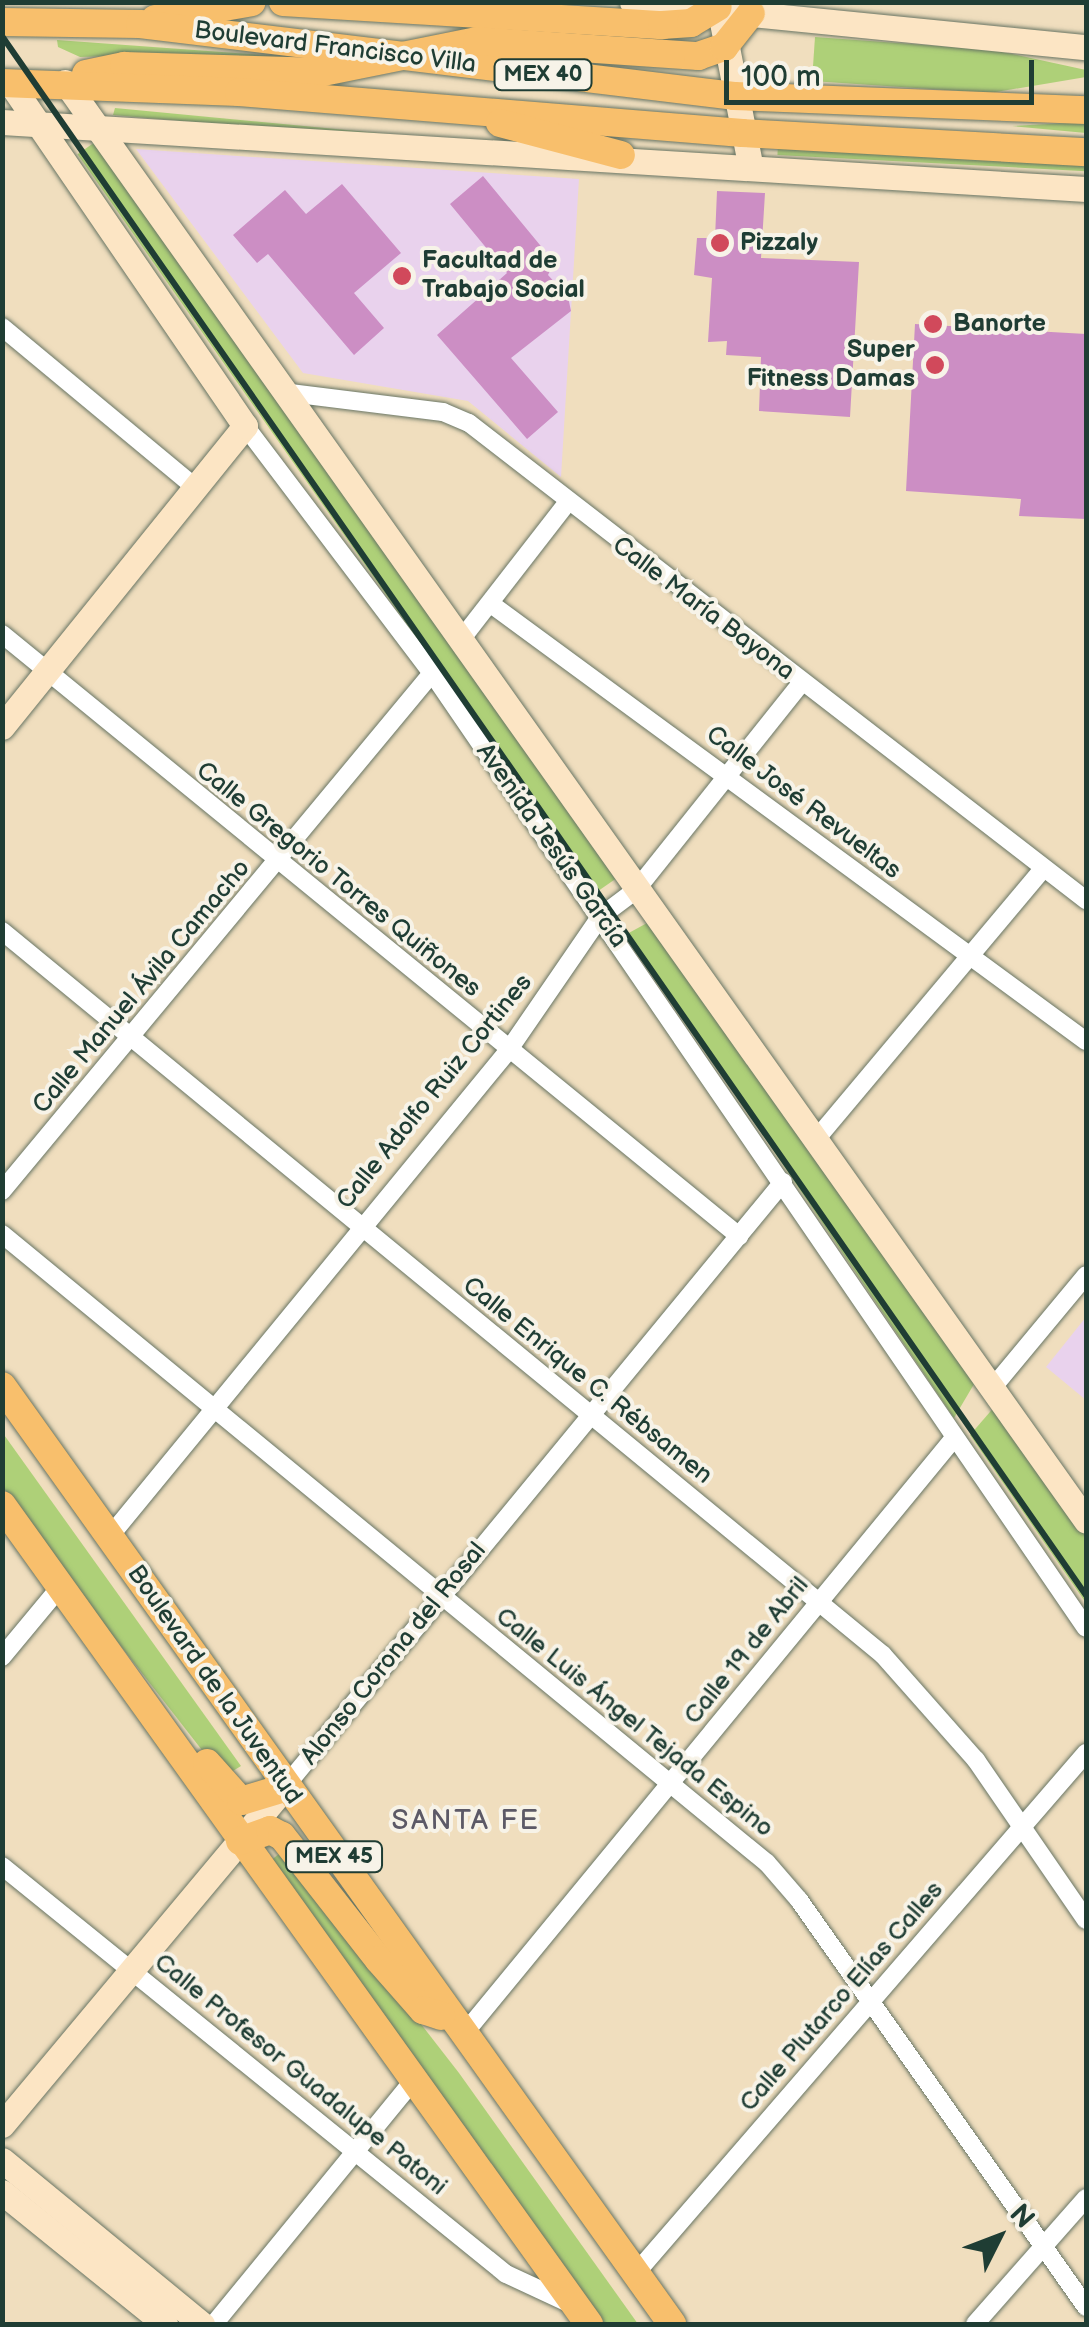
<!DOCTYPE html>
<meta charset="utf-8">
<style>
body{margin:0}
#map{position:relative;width:1089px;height:2327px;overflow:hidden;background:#f0debe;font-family:"Balsamiq Sans",sans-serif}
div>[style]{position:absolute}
.built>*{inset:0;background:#e9d2ed}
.green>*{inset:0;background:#aed078;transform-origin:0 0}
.building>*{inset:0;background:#cc8ec4}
.roads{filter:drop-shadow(0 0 2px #687564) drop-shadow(0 0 2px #687564)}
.street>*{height:18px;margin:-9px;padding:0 9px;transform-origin:9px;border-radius:9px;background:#fff}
.secondary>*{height:25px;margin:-12.5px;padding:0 12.5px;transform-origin:12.5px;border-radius:12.5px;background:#fce5c4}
.primary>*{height:28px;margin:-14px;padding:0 14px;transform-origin:14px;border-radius:14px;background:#f8bf6c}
.rail>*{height:6px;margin:-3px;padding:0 3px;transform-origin:3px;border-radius:3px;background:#1f3d34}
.dots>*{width:28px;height:28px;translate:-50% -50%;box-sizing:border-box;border:5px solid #f7f3e8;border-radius:50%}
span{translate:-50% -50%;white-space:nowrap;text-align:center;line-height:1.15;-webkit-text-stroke:8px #f7f3e8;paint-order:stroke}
.shield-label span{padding:2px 8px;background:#f7f3e8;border:2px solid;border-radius:8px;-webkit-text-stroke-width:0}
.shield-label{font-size:22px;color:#1f3d34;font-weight:700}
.street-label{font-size:25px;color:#1f3d34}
.poi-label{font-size:25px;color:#1f3d34;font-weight:700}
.left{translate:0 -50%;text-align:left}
.right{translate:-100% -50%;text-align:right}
.neighbourhood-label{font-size:28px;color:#5c5966;letter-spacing:2.5px}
.frame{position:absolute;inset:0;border:5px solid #1f3d34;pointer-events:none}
.north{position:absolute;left:949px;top:2187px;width:100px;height:100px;-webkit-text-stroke:8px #f7f3e8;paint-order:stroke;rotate:48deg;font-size:28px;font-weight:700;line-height:40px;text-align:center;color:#1f3d34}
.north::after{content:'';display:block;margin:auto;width:35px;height:45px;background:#1f3d34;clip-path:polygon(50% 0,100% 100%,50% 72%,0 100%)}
.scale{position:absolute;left:724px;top:60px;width:310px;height:45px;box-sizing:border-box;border:5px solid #1f3d34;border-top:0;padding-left:12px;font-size:30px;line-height:35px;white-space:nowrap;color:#1f3d34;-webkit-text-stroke:8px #f7f3e8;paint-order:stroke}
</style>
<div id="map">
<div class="built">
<div style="clip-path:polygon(136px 149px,579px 179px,561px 477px,468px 401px,303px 373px)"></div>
<div style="clip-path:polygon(1086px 1317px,1086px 1400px,1046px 1367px)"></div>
</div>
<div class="green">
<div style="clip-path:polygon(815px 37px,994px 50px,1086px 70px,1086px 77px,990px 93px,812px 81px)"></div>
<div style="clip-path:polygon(57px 40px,316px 59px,316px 66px,174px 54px,80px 57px,58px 47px)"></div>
<div style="clip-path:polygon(115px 108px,504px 145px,505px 149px,113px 115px)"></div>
<div style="clip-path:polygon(1086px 122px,1086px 133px,1012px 126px)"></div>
<div style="left:98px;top:140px;width:902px;height:25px;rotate:55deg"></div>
<div style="left:778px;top:144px;width:309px;height:11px;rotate:3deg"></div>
<div style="clip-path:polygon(647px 923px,977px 1379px,954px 1418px,627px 934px)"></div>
<div style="clip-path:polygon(996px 1405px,1086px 1535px,1086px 1603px,970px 1435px)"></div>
<div style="clip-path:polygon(2px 1432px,241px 1766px,223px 1777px,45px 1549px,3px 1487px)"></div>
<div style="clip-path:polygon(285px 1849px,459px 2073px,638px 2324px,600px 2324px,269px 1862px)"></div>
</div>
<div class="building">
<div style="clip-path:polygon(483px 176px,554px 262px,548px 275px,568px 297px,571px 311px,511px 358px,558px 412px,527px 439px,437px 335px,507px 273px,450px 204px)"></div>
<div style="clip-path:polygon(342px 184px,401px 253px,354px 293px,384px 328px,354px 355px,268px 254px,257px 263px,233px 235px,285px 190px,306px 214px)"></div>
<div style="clip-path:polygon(717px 191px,765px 193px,761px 258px,859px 262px,850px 417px,759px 411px,761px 357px,726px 355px,727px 341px,708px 342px,712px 278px,694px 275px,697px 238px,715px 238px)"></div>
<div style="clip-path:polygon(915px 324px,1086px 334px,1086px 519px,1019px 516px,1021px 499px,906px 491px)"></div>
</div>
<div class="roads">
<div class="street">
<div style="left:2px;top:327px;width:252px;rotate:39.7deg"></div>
<div style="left:290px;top:393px;width:154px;rotate:7.1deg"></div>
<div style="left:443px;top:412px;width:28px;rotate:23deg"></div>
<div style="left:469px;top:423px;width:780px;rotate:37.71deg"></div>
<div style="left:245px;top:426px;width:310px;rotate:52.9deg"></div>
<div style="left:432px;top:673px;width:1157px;rotate:55.6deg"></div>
<div style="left:491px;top:604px;width:738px;rotate:36.3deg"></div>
<div style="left:2px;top:634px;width:952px;rotate:39.24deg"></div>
<div style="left:463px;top:637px;width:168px;rotate:-52.2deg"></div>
<div style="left:2px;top:931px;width:1140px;rotate:39.41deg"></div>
<div style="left:883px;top:1655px;width:140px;rotate:48.5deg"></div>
<div style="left:976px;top:1760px;width:194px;rotate:55.5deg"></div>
<div style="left:818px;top:1137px;width:351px;rotate:-50deg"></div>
<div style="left:2px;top:1191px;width:673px;rotate:-50.3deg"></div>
<div style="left:2px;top:1234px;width:990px;rotate:39.43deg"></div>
<div style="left:767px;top:1863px;width:49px;rotate:49.1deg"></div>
<div style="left:799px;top:1900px;width:498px;rotate:54.8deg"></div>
<div style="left:994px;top:1386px;width:144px;rotate:-50.3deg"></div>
<div style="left:110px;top:1536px;width:627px;rotate:-50.63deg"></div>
<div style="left:508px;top:1051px;width:163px;rotate:-55.5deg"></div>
<div style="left:600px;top:917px;width:45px;rotate:-36.9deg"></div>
<div style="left:636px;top:890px;width:265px;rotate:-51.4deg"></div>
<div style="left:2px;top:1657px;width:92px;rotate:-50.3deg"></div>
<div style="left:284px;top:1788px;width:785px;rotate:-50.53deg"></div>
<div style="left:2px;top:1866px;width:648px;rotate:38.99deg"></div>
<div style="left:506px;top:2274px;width:76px;rotate:24.9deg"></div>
<div style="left:463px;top:2035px;width:773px;rotate:-50.56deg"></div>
<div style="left:636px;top:2273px;width:688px;rotate:-49.13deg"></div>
<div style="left:214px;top:2324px;width:315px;rotate:-50.7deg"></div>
<div style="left:975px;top:2324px;width:168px;rotate:-48.6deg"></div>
</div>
<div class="secondary">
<div style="left:632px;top:2px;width:456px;rotate:5.7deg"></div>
<div style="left:718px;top:2px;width:169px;rotate:78.8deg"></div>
<div style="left:65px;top:82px;width:1764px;rotate:54.64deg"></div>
<div style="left:2px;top:122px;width:1086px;rotate:3.54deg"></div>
<div style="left:2px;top:727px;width:387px;rotate:-51.1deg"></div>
<div style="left:245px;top:426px;width:416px;rotate:-124.4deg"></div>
<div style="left:2px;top:2125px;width:439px;rotate:-50.1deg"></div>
<div style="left:2px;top:2160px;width:259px;rotate:39.4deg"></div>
<div style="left:2px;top:2192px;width:210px;rotate:39deg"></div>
</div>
<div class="primary">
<div style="left:283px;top:2px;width:380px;rotate:3.5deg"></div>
<div style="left:662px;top:25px;width:29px;rotate:-4deg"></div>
<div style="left:691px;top:23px;width:31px;rotate:-31deg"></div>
<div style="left:155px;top:19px;width:98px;rotate:-9.9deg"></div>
<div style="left:2px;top:22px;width:138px;rotate:0.8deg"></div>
<div style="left:140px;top:24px;width:598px;rotate:6.91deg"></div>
<div style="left:734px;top:96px;width:352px;rotate:2.3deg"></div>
<div style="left:86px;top:74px;width:39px;rotate:-12deg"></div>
<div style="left:124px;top:66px;width:199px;rotate:1.7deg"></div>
<div style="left:323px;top:72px;width:157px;rotate:-11.4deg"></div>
<div style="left:477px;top:41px;width:222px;rotate:3.9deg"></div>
<div style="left:698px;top:56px;width:28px;rotate:-19deg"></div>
<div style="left:724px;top:47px;width:43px;rotate:-51.5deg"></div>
<div style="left:2px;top:83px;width:237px;rotate:2.2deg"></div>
<div style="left:239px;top:92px;width:505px;rotate:4.66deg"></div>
<div style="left:742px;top:133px;width:345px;rotate:3.2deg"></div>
<div style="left:500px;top:123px;width:125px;rotate:14.8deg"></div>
<div style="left:2px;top:1386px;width:1153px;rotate:54.46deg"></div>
<div style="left:2px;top:1505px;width:1008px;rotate:54.37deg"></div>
<div style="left:207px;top:1763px;width:51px;rotate:48.2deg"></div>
<div style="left:241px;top:1801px;width:45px;rotate:-16.8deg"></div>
<div style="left:240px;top:1841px;width:32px;rotate:-20deg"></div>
<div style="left:270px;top:1830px;width:13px;rotate:27deg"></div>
<div style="left:282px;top:1836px;width:157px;rotate:52deg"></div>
<div style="left:379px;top:1960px;width:67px;rotate:48.7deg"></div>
<div style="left:423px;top:2010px;width:19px;rotate:18deg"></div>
</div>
</div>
<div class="rail">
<div style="left:2px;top:36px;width:1899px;rotate:55.19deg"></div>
</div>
<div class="dots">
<div style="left:720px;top:243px;background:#d1495b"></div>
<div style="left:402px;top:276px;background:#d1495b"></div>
<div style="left:933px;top:324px;background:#d1495b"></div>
<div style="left:935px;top:365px;background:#d1495b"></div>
</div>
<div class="shield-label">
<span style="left:543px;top:75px">MEX 40</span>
<span style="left:334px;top:1857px">MEX 45</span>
</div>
<div class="street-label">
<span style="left:335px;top:48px;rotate:7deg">Boulevard Francisco Villa</span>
<span style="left:703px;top:609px;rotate:37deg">Calle María Bayona</span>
<span style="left:803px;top:803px;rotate:37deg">Calle José Revueltas</span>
<span style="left:551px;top:846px;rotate:55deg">Avenida Jesús García</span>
<span style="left:338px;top:880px;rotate:39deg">Calle Gregorio Torres Quiñones</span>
<span style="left:142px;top:987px;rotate:-50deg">Calle Manuel Ávila Camacho</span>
<span style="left:435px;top:1092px;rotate:-51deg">Calle Adolfo Ruiz Cortines</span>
<span style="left:587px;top:1381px;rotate:39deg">Calle Enrique C. Rébsamen</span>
<span style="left:747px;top:1651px;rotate:-51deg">Calle 19 de Abril</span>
<span style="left:394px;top:1654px;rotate:-51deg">Alonso Corona del Rosal</span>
<span style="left:214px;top:1685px;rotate:55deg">Boulevard de la Juventud</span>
<span style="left:634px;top:1723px;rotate:39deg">Calle Luis Ángel Tejada Espino</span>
<span style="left:842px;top:1997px;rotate:-49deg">Calle Plutarco Elías Calles</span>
<span style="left:300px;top:2075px;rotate:39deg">Calle Profesor Guadalupe Patoni</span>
</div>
<div class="poi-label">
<span class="left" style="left:740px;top:243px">Pizzaly</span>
<span class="left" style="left:422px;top:276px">Facultad de<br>Trabajo Social</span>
<span class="left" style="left:953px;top:324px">Banorte</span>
<span class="right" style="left:915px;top:365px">Super<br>Fitness Damas</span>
</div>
<div class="neighbourhood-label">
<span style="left:466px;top:1821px">SANTA FE</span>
</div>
<div class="frame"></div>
<div class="north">N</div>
<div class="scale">100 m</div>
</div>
